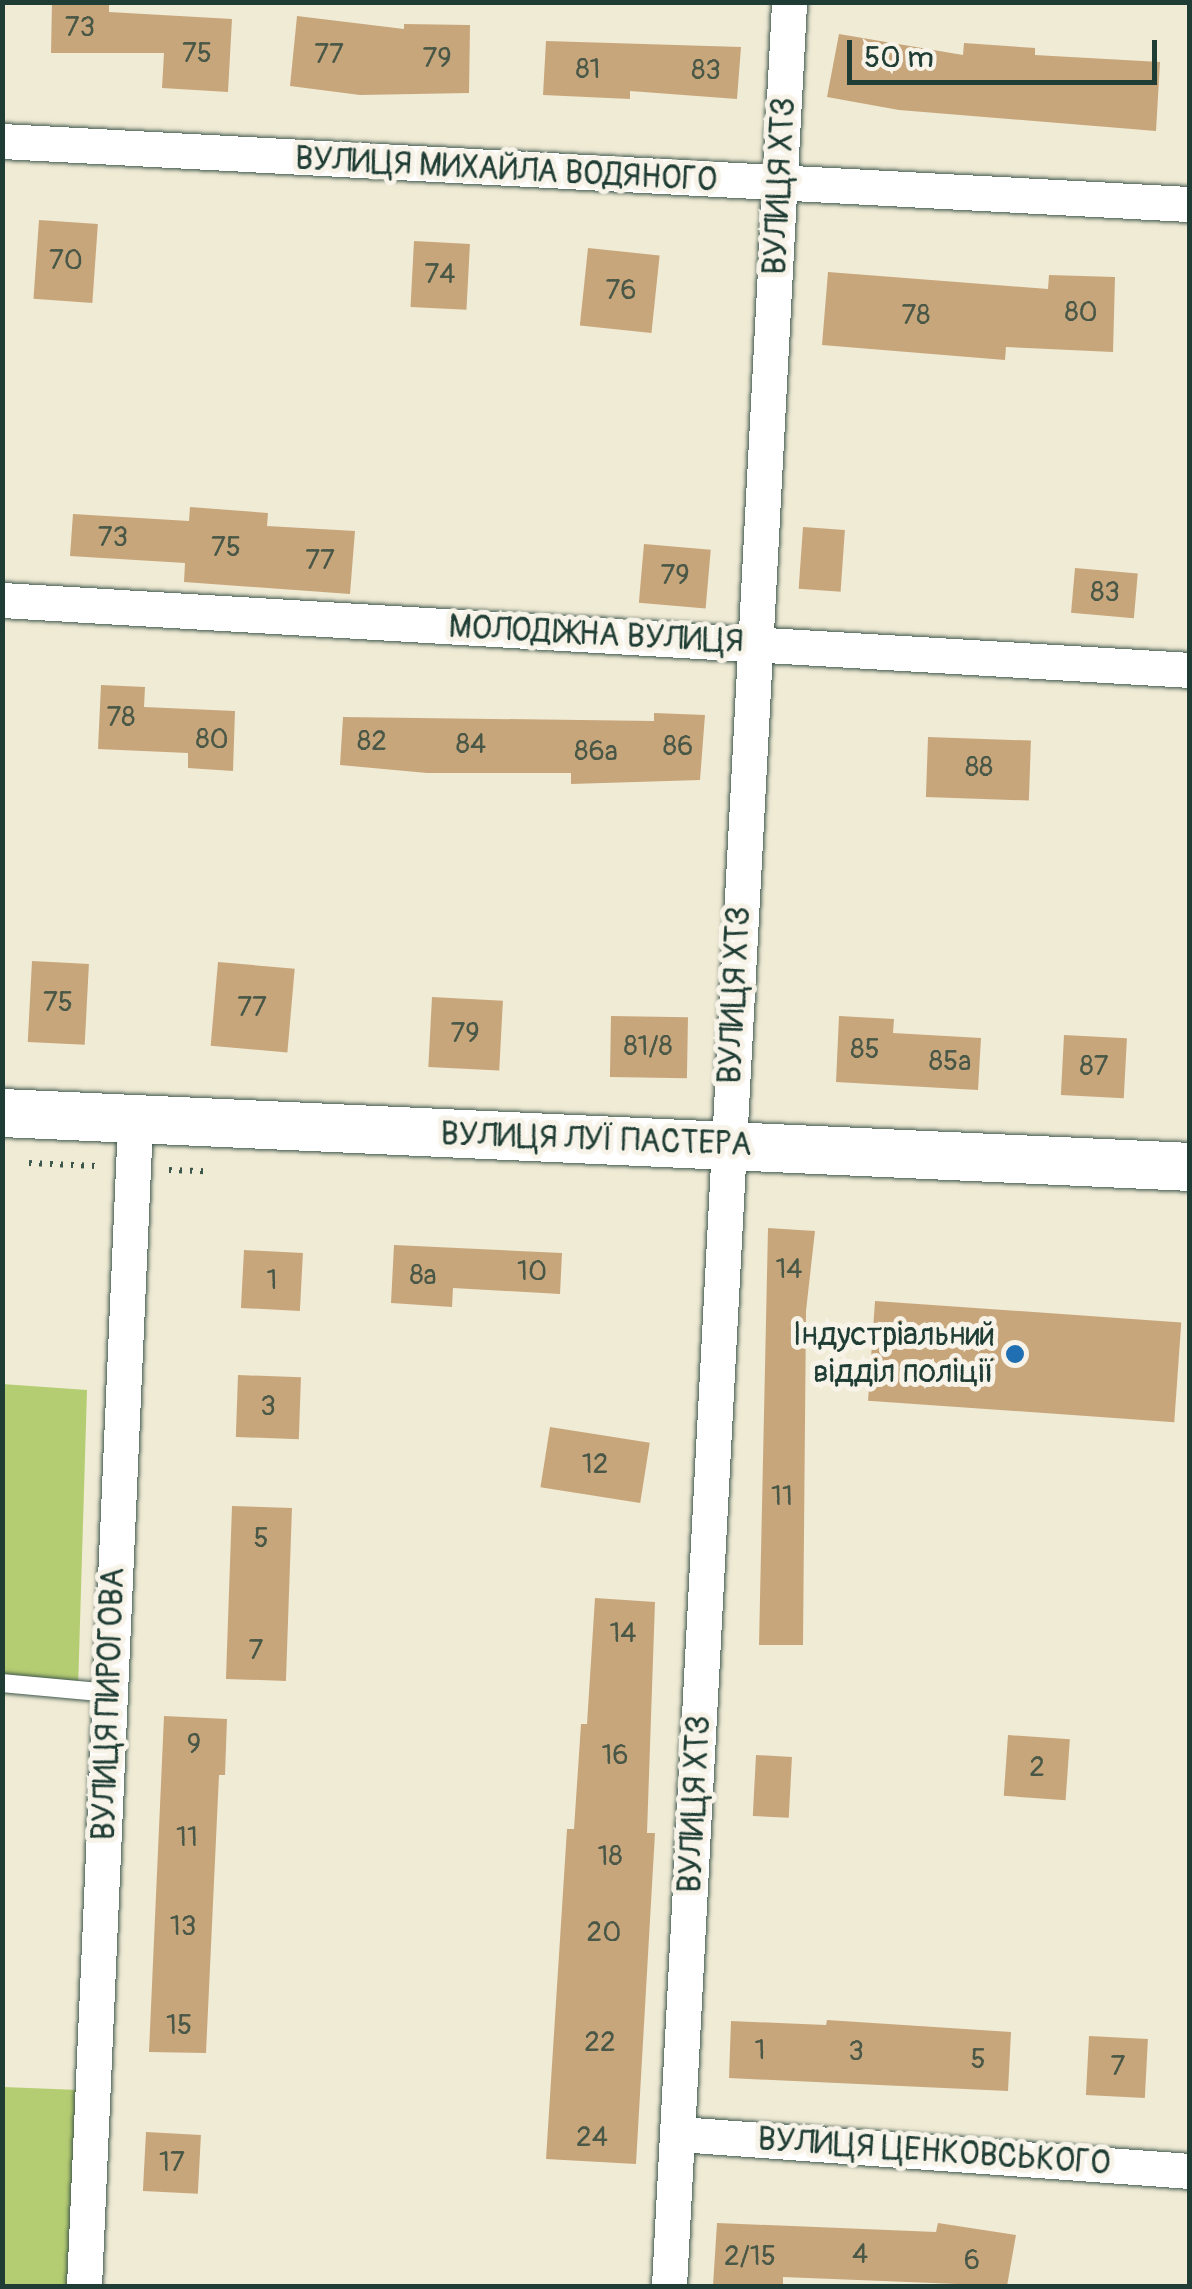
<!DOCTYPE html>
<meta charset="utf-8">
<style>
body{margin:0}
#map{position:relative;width:1192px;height:2289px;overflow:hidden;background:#f0ebd5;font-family:Pangolin,sans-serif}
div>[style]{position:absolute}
.green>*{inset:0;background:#b5cd72}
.building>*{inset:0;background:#c8a67c;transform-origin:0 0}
.path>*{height:6px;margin-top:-3px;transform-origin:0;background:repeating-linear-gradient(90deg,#3e574c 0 2.5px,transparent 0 10.5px)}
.roads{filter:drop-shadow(0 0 2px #3e574c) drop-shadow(0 0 2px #3e574c)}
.lane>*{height:18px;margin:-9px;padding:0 9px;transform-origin:9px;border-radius:9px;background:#fff}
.street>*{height:35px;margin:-17.5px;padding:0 17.5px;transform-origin:17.5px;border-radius:17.5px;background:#fff}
.secondary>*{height:48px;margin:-24px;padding:0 24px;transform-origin:24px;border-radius:24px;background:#fff}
.dots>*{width:28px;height:28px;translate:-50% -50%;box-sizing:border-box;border:5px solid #f7f3e8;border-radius:50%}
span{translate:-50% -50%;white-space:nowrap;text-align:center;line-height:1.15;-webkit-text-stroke:10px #f7f3e8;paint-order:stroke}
.number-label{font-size:28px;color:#495746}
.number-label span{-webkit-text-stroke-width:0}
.street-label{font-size:32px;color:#1f3d34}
.poi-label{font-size:32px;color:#1f3d34}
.right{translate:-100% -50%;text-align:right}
.frame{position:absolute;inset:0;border:5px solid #1f3d34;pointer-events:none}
.scale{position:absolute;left:847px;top:40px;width:310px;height:45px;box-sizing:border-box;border:5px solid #1f3d34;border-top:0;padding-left:12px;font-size:30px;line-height:35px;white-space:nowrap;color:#1f3d34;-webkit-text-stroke:8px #f7f3e8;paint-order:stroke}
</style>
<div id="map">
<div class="green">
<div style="clip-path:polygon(2px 1384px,87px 1390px,78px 1689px,3px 1682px)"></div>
<div style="clip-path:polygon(3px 2087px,79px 2090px,68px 2286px,3px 2286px)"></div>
</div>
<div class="building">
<div style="clip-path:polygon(52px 2px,109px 2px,109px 12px,232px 19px,228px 92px,162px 88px,164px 53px,51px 53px)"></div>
<div style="clip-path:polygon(297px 16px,404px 29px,404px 24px,470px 25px,469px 93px,360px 95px,290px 86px)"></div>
<div style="clip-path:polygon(839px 34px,963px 55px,964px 43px,1035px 48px,1035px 55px,1160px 62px,1156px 131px,899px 110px,827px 97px)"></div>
<div style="clip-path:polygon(546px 41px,741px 47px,737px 99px,630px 91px,630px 99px,543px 95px)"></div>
<div style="left:39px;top:220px;width:59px;height:79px;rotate:4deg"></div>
<div style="left:414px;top:241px;width:56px;height:66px;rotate:3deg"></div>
<div style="left:588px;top:248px;width:72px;height:78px;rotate:6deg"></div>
<div style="clip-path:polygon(828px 272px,1048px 289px,1049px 275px,1115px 277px,1113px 352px,1006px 347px,1005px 360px,822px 345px)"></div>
<div style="clip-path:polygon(190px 507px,268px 513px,267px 526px,355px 531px,350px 594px,184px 582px,185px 563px,70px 556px,73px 514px,189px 521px)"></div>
<div style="left:803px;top:527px;width:42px;height:62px;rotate:4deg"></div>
<div style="left:644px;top:544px;width:67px;height:59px;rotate:5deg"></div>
<div style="left:1075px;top:568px;width:63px;height:45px;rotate:5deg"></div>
<div style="clip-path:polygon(101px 685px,145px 687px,144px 707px,235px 711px,233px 771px,188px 768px,188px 753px,98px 749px)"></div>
<div style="clip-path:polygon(654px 713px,705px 715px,700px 780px,571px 784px,571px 773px,427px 773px,340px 765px,343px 717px,654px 721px)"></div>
<div style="left:928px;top:737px;width:103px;height:60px;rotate:2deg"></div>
<div style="left:32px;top:961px;width:57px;height:81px;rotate:3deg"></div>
<div style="left:218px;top:962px;width:77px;height:84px;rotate:5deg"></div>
<div style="left:432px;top:997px;width:71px;height:70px;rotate:3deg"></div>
<div style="left:611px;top:1016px;width:77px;height:61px;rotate:1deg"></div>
<div style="clip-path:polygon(839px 1016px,894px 1019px,893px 1033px,981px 1038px,978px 1090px,836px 1082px)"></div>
<div style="left:1064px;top:1035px;width:63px;height:60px;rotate:3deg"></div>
<div style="clip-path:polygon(768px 1228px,815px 1231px,806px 1311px,803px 1645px,759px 1645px)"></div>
<div style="clip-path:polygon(394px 1245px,562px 1253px,560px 1294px,453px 1288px,452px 1307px,391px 1303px)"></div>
<div style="left:244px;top:1250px;width:59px;height:58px;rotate:3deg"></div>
<div style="left:875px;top:1301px;width:307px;height:100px;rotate:4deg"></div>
<div style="left:238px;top:1375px;width:63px;height:62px;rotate:2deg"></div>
<div style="left:550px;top:1427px;width:101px;height:61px;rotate:9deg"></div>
<div style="left:232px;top:1506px;width:60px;height:173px;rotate:2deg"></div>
<div style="clip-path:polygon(595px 1598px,655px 1602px,647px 1833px,655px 1833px,636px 2164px,546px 2159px,567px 1829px,574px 1829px,581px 1724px,587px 1724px)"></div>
<div style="clip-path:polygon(164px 1716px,227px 1719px,225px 1775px,219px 1775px,206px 2053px,149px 2052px)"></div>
<div style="left:1008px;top:1735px;width:62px;height:61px;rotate:4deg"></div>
<div style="left:756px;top:1755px;width:36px;height:61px;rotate:3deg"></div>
<div style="clip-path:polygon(827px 2020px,1011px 2032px,1008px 2091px,729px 2078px,731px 2021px,826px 2025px)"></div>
<div style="left:1089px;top:2036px;width:59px;height:59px;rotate:3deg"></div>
<div style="left:146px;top:2132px;width:55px;height:59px;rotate:3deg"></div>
<div style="clip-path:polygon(717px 2223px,936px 2232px,938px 2223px,1016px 2235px,1007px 2286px,783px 2277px,783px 2286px,713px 2286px)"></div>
</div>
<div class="path">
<div style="left:29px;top:1163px;width:67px;rotate:2.6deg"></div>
<div style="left:169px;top:1170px;width:37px;rotate:2deg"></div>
</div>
<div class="roads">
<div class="lane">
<div style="left:2px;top:1683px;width:108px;rotate:5.3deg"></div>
</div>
<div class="street">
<div style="left:2px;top:141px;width:1190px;rotate:3.04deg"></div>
<div style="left:2px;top:600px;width:1190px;rotate:3.37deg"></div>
<div style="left:679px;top:2134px;width:512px;rotate:4.14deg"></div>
<div style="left:84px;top:2286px;width:1166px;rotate:-87.49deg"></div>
<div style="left:669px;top:2286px;width:2287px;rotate:-86.99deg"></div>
</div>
<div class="secondary">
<div style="left:2px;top:1113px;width:1189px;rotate:2.6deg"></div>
</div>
</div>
<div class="dots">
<div style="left:1015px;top:1354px;background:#1f6fb2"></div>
</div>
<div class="number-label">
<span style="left:80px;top:28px">73</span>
<span style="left:197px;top:54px">75</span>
<span style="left:329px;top:55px">77</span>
<span style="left:437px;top:59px">79</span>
<span style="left:588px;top:70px">81</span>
<span style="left:706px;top:71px">83</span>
<span style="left:66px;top:261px">70</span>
<span style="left:440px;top:275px">74</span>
<span style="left:621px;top:291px">76</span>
<span style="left:1081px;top:313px">80</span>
<span style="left:916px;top:316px">78</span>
<span style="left:113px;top:538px">73</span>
<span style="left:226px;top:548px">75</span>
<span style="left:320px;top:561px">77</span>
<span style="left:675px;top:576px">79</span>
<span style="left:1105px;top:593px">83</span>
<span style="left:121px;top:718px">78</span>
<span style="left:212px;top:740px">80</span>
<span style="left:372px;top:742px">82</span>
<span style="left:471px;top:745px">84</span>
<span style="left:678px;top:747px">86</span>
<span style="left:596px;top:752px">86а</span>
<span style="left:979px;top:768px">88</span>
<span style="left:58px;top:1003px">75</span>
<span style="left:252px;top:1008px">77</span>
<span style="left:465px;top:1034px">79</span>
<span style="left:648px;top:1047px">81/8</span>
<span style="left:865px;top:1050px">85</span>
<span style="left:950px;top:1062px">85а</span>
<span style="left:1094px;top:1067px">87</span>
<span style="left:789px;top:1270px">14</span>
<span style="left:532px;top:1272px">10</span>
<span style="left:423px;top:1276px">8а</span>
<span style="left:272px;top:1281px">1</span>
<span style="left:268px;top:1407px">3</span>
<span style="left:595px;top:1465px">12</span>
<span style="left:782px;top:1497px">11</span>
<span style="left:261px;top:1539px">5</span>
<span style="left:623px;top:1634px">14</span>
<span style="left:256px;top:1651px">7</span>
<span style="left:194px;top:1745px">9</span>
<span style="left:615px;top:1756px">16</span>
<span style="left:1037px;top:1768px">2</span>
<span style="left:187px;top:1838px">11</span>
<span style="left:610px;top:1857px">18</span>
<span style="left:183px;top:1927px">13</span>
<span style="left:604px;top:1933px">20</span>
<span style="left:179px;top:2026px">15</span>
<span style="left:600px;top:2043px">22</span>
<span style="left:760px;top:2051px">1</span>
<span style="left:856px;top:2052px">3</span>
<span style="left:978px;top:2060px">5</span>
<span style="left:1118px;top:2067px">7</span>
<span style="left:592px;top:2138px">24</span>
<span style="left:172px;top:2163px">17</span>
<span style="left:860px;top:2255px">4</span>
<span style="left:750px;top:2257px">2/15</span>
<span style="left:972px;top:2261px">6</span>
</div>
<div class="street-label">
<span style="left:506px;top:170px;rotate:3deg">ВУЛИЦЯ МИХАЙЛА ВОДЯНОГО</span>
<span style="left:780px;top:186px;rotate:-87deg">ВУЛИЦЯ ХТЗ</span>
<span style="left:596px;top:635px;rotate:3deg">МОЛОДІЖНА ВУЛИЦЯ</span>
<span style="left:735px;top:995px;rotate:-87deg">ВУЛИЦЯ ХТЗ</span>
<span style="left:596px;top:1140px;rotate:2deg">ВУЛИЦЯ ЛУЇ ПАСТЕРА</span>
<span style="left:109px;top:1704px;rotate:-88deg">ВУЛИЦЯ ПИРОГОВА</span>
<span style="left:695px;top:1804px;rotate:-87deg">ВУЛИЦЯ ХТЗ</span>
<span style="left:934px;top:2152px;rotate:4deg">ВУЛИЦЯ ЦЕНКОВСЬКОГО</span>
</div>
<div class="poi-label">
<span class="right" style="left:995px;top:1354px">Індустріальний<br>відділ поліції</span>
</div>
<div class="frame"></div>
<div class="scale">50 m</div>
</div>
